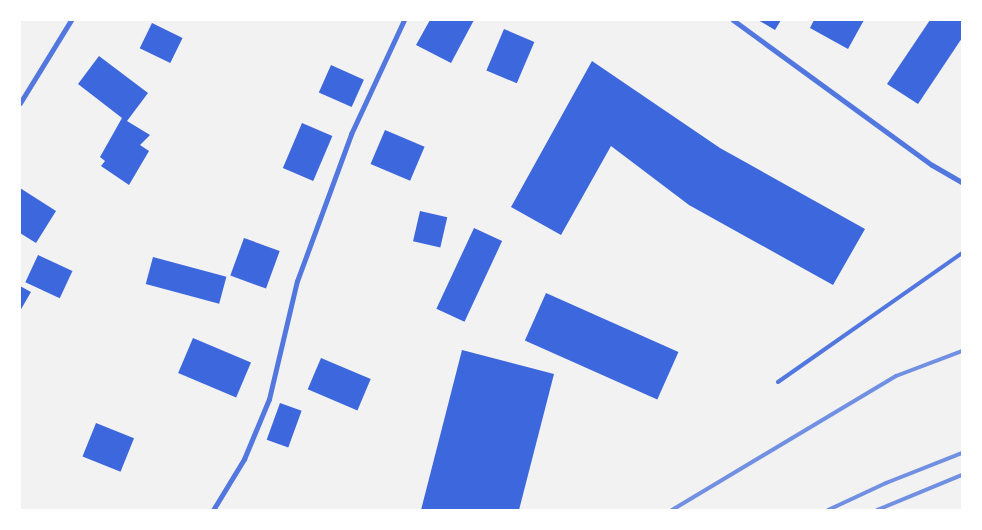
<!DOCTYPE html>
<style>
body{margin:0}
#map{position:relative;width:982px;height:530px;overflow:hidden;background:#f2f2f2;font-family:"Roboto Condensed",sans-serif}
div>[style]{position:absolute}
.building>*{inset:0;background:#3d67dc;transform-origin:0 0}
.service>*{height:4px;margin:-2px;padding:0 2px;transform-origin:2px;border-radius:2px;background:#5277de}
.minor>*{height:5px;margin:-2.5px;padding:0 2.5px;transform-origin:2.5px;border-radius:2.5px;background:#5277de}
.rail>*{height:4px;margin:-2px;padding:0 2px;transform-origin:2px;border-radius:2px;background:#7290e2}
span{translate:-50% -50%;white-space:nowrap;text-align:center;line-height:1.15;-webkit-text-stroke:4.5px #fff;paint-order:stroke}
.frame{position:absolute;inset:0;border:21px solid #fff;pointer-events:none}
</style>
<div id="map">
<div class="building">
<div style="clip-path:polygon(430px 20px,474px 20px,451px 63px,416px 45px)"></div>
<div style="clip-path:polygon(758px 20px,781px 20px,775px 30px)"></div>
<div style="clip-path:polygon(814px 20px,864px 20px,848px 49px,810px 28px)"></div>
<div style="clip-path:polygon(930px 20px,962px 20px,962px 38px,918px 104px,887px 84px)"></div>
<div style="left:152px;top:23px;width:34px;height:28px;rotate:26deg"></div>
<div style="left:504px;top:29px;width:33px;height:45px;rotate:23deg"></div>
<div style="clip-path:polygon(99px 56px,148px 93px,127px 121px,150px 135px,140px 145px,149px 151px,129px 185px,101px 166px,105px 161px,100px 157px,122px 118px,78px 84px)"></div>
<div style="clip-path:polygon(592px 61px,720px 148px,865px 229px,833px 285px,689px 205px,611px 146px,561px 235px,511px 207px)"></div>
<div style="left:331px;top:65px;width:36px;height:30px;rotate:24deg"></div>
<div style="left:302px;top:123px;width:33px;height:49px;rotate:23deg"></div>
<div style="left:385px;top:130px;width:43px;height:37px;rotate:23deg"></div>
<div style="clip-path:polygon(20px 188px,56px 211px,36px 243px,20px 233px)"></div>
<div style="left:420px;top:211px;width:28px;height:31px;rotate:13deg"></div>
<div style="left:474px;top:228px;width:31px;height:89px;rotate:25deg"></div>
<div style="left:244px;top:238px;width:38px;height:40px;rotate:20deg"></div>
<div style="left:38px;top:255px;width:38px;height:30px;rotate:25deg"></div>
<div style="left:153px;top:257px;width:76px;height:28px;rotate:15deg"></div>
<div style="clip-path:polygon(20px 286px,31px 292px,20px 311px)"></div>
<div style="left:546px;top:293px;width:145px;height:52px;rotate:24deg"></div>
<div style="left:193px;top:338px;width:63px;height:38px;rotate:23deg"></div>
<div style="clip-path:polygon(462px 350px,554px 374px,519px 510px,421px 510px)"></div>
<div style="left:321px;top:358px;width:54px;height:34px;rotate:23deg"></div>
<div style="left:280px;top:403px;width:23px;height:39px;rotate:20deg"></div>
<div style="left:96px;top:423px;width:41px;height:36px;rotate:22deg"></div>
</div>
<div class="service">
<div style="left:778px;top:382px;width:225px;rotate:-35deg"></div>
</div>
<div class="minor">
<div style="left:733px;top:20px;width:246px;rotate:36.1deg"></div>
<div style="left:932px;top:165px;width:34px;rotate:30deg"></div>
<div style="left:20px;top:103px;width:97px;rotate:-58.4deg"></div>
<div style="left:213px;top:510px;width:60px;rotate:-58.7deg"></div>
<div style="left:244px;top:459px;width:65px;rotate:-67.4deg"></div>
<div style="left:269px;top:399px;width:121px;rotate:-76.7deg"></div>
<div style="left:297px;top:281px;width:157px;rotate:-69.8deg"></div>
<div style="left:351px;top:134px;width:126px;rotate:-65.1deg"></div>
</div>
<div class="rail">
<div style="left:672px;top:510px;width:261px;rotate:-30.9deg"></div>
<div style="left:896px;top:376px;width:71px;rotate:-20.7deg"></div>
<div style="left:828px;top:510px;width:64px;rotate:-25deg"></div>
<div style="left:886px;top:483px;width:82px;rotate:-21.5deg"></div>
<div style="left:877px;top:510px;width:92px;rotate:-22.4deg"></div>
</div>
<div class="frame"></div>
</div>
